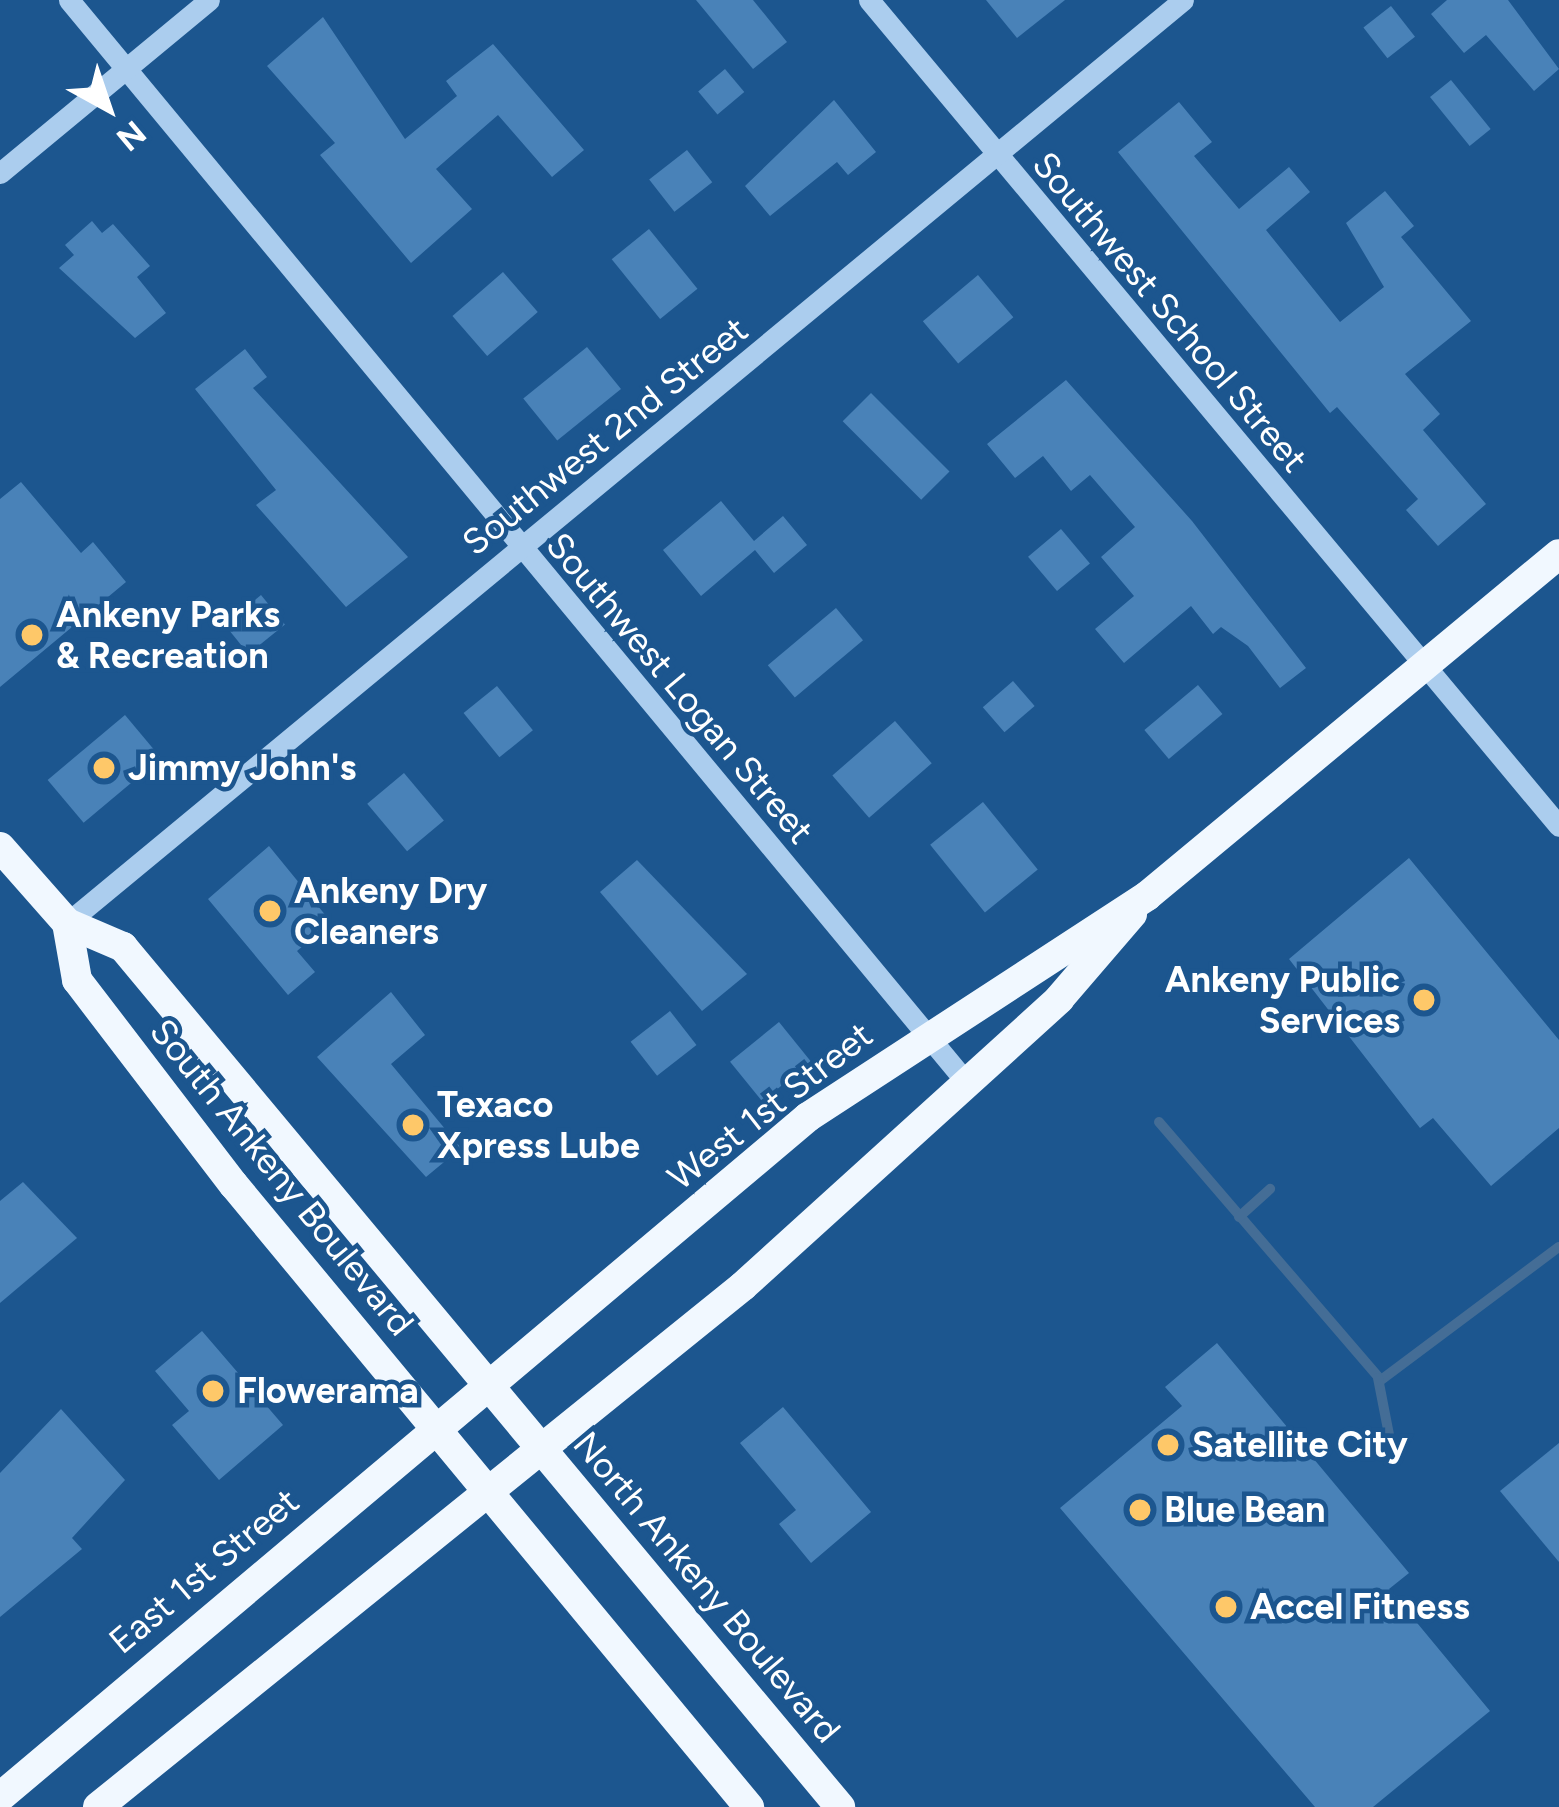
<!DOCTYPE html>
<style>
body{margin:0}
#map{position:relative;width:1559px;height:1807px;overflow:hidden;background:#1c568f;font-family:Figtree,sans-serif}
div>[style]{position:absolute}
.stream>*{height:10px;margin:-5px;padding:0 5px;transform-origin:5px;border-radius:5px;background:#446d96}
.building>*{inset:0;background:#4982b8;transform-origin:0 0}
.minor>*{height:21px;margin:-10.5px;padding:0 10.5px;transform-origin:10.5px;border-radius:10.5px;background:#abcdee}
.major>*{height:30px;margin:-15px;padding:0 15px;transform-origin:15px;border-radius:15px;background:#f1f8ff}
.dots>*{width:33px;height:33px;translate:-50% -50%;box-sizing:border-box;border:6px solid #1c568f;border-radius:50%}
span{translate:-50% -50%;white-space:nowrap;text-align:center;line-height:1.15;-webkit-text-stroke:9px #1c568f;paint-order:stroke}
.street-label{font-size:36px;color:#fff}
.poi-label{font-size:36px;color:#fff;font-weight:700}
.left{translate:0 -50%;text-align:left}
.right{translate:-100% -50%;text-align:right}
.north{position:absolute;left:48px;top:48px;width:120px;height:120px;-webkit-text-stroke:9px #1c568f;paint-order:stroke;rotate:140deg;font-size:33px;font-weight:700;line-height:48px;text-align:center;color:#fff}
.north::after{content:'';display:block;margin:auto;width:42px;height:54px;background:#fff;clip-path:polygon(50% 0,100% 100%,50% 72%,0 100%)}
</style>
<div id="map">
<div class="stream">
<div style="left:1159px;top:1122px;width:340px;rotate:49.3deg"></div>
<div style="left:1381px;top:1380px;width:222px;rotate:-36.8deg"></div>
<div style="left:1239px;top:1217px;width:42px;rotate:-42.1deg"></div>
<div style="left:1378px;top:1378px;width:73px;rotate:79deg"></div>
</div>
<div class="building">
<div style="clip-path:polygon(696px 0,753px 0,787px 42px,753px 69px)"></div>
<div style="clip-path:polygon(986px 0,1065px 0,1017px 38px)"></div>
<div style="clip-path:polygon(1447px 0,1508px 0,1559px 69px,1534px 91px,1486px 35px,1464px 53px,1431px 14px)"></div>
<div style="left:1391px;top:6px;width:39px;height:35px;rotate:52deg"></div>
<div style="clip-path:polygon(323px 17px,405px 139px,457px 96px,446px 81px,493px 44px,584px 150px,552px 177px,498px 115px,436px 169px,472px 209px,411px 263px,320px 155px,335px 143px,267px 66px)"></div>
<div style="left:725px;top:69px;width:30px;height:35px;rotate:50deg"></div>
<div style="left:1451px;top:80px;width:63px;height:27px;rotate:51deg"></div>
<div style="clip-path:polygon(834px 100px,876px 152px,848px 175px,837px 162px,770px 216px,745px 186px)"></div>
<div style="clip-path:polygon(1179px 102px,1212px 142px,1194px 156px,1239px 209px,1289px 167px,1310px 192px,1266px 230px,1340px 322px,1384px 287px,1346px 223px,1385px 191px,1414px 226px,1401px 237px,1471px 321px,1405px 374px,1440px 414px,1423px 430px,1486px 504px,1438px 546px,1406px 510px,1418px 499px,1337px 407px,1330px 413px,1118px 152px)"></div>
<div style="left:687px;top:150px;width:41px;height:48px;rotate:52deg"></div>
<div style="clip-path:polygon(92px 221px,102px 233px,113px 224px,150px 266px,137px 277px,166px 313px,135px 338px,59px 268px,74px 255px,65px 245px)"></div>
<div style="left:649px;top:229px;width:77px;height:48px;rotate:51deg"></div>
<div style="left:503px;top:272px;width:53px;height:67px;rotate:49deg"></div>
<div style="left:978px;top:275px;width:55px;height:72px;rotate:50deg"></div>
<div style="left:587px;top:347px;width:54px;height:82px;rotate:51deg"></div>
<div style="clip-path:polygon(245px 349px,267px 377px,253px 388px,408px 557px,346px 607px,256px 505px,276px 490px,195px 389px)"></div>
<div style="clip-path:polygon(1066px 380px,1192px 521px,1306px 668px,1280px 688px,1248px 646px,1221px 627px,1213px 634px,1191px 606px,1124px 663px,1095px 629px,1134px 596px,1101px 557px,1135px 527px,1090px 475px,1071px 491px,1043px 456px,1015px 478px,987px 444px)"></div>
<div style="left:871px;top:393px;width:111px;height:40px;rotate:45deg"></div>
<div style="clip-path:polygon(21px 482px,81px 553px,93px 542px,126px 582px,0 687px,0 499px)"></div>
<div style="clip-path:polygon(721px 501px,754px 541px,783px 516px,807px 545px,774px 573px,755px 550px,701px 596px,663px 550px)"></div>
<div style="left:1061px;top:529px;width:45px;height:43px;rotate:50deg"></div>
<div style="left:261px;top:595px;width:38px;height:47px;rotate:51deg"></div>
<div style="left:836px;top:608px;width:42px;height:89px;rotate:50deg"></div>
<div style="left:1013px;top:681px;width:33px;height:40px;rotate:49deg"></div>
<div style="left:1198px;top:685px;width:38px;height:70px;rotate:50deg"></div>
<div style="left:497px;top:686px;width:57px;height:43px;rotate:51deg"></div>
<div style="left:125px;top:715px;width:56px;height:101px;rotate:50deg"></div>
<div style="left:895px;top:721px;width:56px;height:83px;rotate:49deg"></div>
<div style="left:404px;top:773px;width:62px;height:48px;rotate:50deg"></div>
<div style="left:983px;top:802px;width:87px;height:68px;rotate:51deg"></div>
<div style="clip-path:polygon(269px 846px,331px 922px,297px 951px,315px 972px,288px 995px,208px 899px)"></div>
<div style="clip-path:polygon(1409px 858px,1559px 1040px,1559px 1128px,1491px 1186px,1433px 1118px,1420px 1128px,1289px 959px)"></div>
<div style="clip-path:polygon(637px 860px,747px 974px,702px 1011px,600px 892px)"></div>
<div style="clip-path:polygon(391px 992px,425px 1035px,391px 1064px,461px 1148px,426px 1177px,317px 1057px)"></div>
<div style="left:670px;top:1011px;width:43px;height:50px;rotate:52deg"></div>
<div style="left:779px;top:1022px;width:51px;height:63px;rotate:51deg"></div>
<div style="clip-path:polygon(23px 1182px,77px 1238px,0 1303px,0 1201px)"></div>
<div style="clip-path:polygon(202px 1331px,283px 1425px,219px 1480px,172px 1425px,189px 1411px,155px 1371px)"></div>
<div style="clip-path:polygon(1217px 1343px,1409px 1573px,1389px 1589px,1490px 1711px,1373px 1807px,1315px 1807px,1060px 1508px,1182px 1406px,1165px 1387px)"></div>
<div style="clip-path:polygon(783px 1407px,871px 1512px,811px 1563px,779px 1524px,796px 1510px,740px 1443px)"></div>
<div style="clip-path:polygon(61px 1409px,125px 1480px,72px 1538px,82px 1549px,0 1617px,0 1473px)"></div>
<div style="clip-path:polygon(1559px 1443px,1559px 1562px,1500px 1491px)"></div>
</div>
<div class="minor">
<div style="left:69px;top:0;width:1407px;rotate:50.34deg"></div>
<div style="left:869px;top:0;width:1076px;rotate:50.13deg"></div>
<div style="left:0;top:173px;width:271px;rotate:-39.6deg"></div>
<div style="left:67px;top:923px;width:1448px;rotate:-39.59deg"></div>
</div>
<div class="major">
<div style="left:0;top:847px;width:101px;rotate:48.6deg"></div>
<div style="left:67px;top:923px;width:61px;rotate:23.2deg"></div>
<div style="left:123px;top:947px;width:1120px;rotate:50.18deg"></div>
<div style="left:67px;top:923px;width:58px;rotate:80deg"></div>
<div style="left:77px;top:980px;width:258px;rotate:52.6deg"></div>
<div style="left:234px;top:1185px;width:808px;rotate:50.38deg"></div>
<div style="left:0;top:1797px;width:1056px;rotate:-40.08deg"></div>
<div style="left:808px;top:1117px;width:405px;rotate:-33.1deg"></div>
<div style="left:1147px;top:896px;width:535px;rotate:-39.7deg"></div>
<div style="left:98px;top:1807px;width:829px;rotate:-38.93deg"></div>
<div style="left:743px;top:1286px;width:427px;rotate:-42.2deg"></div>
<div style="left:1059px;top:999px;width:112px;rotate:-49.3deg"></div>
</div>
<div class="dots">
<div style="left:32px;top:635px;background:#fec869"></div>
<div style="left:104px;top:768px;background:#fec869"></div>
<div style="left:270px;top:911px;background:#fec869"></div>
<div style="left:1424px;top:1000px;background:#fec869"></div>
<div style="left:413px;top:1125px;background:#fec869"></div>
<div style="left:213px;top:1391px;background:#fec869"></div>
<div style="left:1168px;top:1445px;background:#fec869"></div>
<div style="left:1140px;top:1510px;background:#fec869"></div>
<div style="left:1226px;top:1607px;background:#fec869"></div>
</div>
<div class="street-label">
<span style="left:1170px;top:312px;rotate:50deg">Southwest School Street</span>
<span style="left:605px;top:436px;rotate:-39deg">Southwest 2nd Street</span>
<span style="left:680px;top:688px;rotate:50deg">Southwest Logan Street</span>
<span style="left:770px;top:1106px;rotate:-38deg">West 1st Street</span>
<span style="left:282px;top:1177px;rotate:51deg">South Ankeny Boulevard</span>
<span style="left:204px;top:1571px;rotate:-40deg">East 1st Street</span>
<span style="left:707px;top:1587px;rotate:50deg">North Ankeny Boulevard</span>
</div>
<div class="poi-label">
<span class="left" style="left:56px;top:635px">Ankeny Parks<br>&amp; Recreation</span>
<span class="left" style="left:128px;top:768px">Jimmy John's</span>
<span class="left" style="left:294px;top:911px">Ankeny Dry<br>Cleaners</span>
<span class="right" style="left:1400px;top:1000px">Ankeny Public<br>Services</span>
<span class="left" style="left:437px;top:1125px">Texaco<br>Xpress Lube</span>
<span class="left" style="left:237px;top:1391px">Flowerama</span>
<span class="left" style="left:1192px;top:1445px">Satellite City</span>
<span class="left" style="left:1164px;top:1510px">Blue Bean</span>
<span class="left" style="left:1250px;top:1607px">Accel Fitness</span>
</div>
<div class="north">N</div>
</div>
